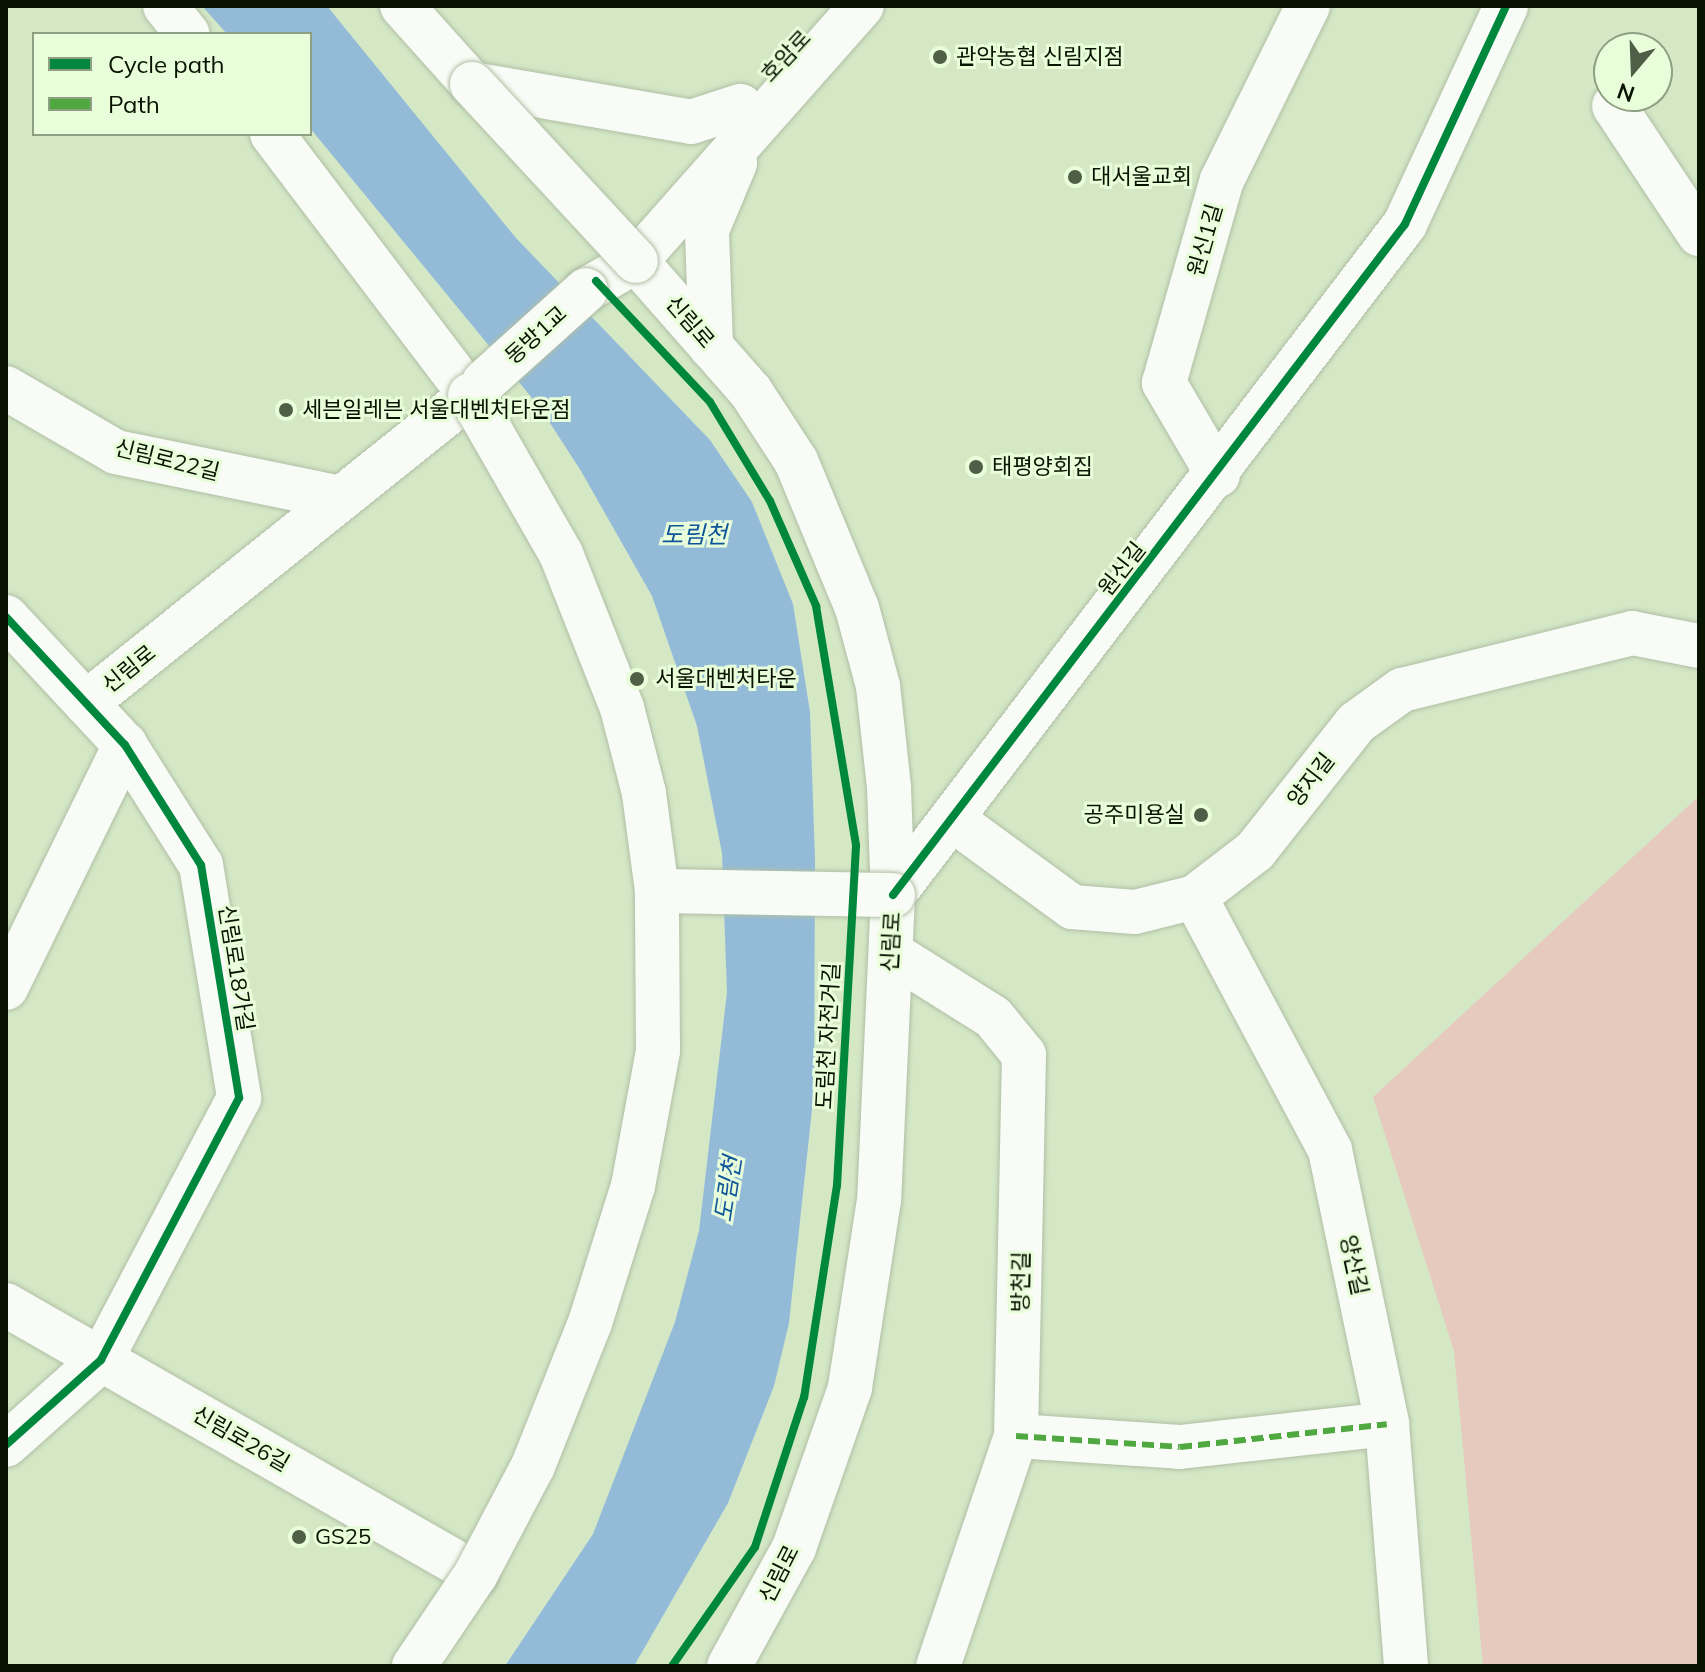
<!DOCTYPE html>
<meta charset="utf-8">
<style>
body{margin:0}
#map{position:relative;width:1705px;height:1672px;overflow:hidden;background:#d4e8c6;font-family:Mulish,"Noto Sans KR",sans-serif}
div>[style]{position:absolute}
.green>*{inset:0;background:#e6cabe}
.water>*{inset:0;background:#93bbd8}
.roads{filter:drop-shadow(0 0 2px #b0bfa6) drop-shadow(0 0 2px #b0bfa6)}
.minor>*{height:44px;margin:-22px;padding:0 22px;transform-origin:22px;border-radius:22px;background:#f9fcf6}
.tertiary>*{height:44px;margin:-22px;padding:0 22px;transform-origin:22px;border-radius:22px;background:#f9fcf6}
.secondary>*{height:44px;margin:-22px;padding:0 22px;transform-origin:22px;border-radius:22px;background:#f9fcf6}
.bridges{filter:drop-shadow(0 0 2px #b0bfa6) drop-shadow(0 0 2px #b0bfa6)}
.secondary-bridge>*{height:44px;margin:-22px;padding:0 22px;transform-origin:22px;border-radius:22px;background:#f9fcf6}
.quiet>*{height:6px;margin-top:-3px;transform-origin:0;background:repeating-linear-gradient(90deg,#50a840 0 12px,transparent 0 18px)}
.cycleway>*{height:8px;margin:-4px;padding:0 4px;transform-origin:4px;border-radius:4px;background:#00873e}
.dots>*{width:22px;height:22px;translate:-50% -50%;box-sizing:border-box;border:4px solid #e8fdd9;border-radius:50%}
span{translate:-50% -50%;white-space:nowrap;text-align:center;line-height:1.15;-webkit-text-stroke:6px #e8fdd9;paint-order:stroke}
.street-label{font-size:22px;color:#081301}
.poi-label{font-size:22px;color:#081301}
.left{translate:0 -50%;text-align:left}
.right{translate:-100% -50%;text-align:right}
.water-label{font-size:24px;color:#0e5599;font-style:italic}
.frame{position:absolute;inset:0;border:8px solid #081301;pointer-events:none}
.legend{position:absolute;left:32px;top:32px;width:280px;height:104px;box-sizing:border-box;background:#e8fdd9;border:2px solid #8e9f83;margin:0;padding:10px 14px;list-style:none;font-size:24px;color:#081301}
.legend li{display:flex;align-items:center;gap:16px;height:40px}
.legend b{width:40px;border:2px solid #8e9f83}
.north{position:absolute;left:1593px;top:32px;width:80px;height:80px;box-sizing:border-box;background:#e8fdd9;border:2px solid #8e9f83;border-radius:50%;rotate:199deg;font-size:22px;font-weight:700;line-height:32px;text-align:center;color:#081301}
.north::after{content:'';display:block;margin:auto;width:28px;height:36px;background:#4f5e46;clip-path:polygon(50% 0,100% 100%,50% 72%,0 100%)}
</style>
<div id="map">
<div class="green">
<div style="clip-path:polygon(1699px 796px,1699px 1666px,1483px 1666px,1454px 1351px,1373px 1097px)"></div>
</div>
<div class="water">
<div style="clip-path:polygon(202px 6px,327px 6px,516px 238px,710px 440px,752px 502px,793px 604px,810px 712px,815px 860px,814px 1091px,789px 1323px,774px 1386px,728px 1503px,634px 1666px,505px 1666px,593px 1534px,675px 1322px,699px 1231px,727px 992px,722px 853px,697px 726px,652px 596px,581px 471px,541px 409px,310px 128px,310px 34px,227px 34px)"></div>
</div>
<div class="roads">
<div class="minor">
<div style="left:1614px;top:106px;width:154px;rotate:56.4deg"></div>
<div style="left:6px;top:388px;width:127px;rotate:30.2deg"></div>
<div style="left:116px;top:452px;width:230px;rotate:11.6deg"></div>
<div style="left:1218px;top:475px;width:107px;rotate:-120.4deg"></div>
<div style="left:1164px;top:383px;width:211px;rotate:-74.1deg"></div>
<div style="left:1222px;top:180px;width:194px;rotate:-63.7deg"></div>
<div style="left:6px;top:617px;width:175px;rotate:47.1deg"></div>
<div style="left:125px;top:745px;width:142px;rotate:57.7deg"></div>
<div style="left:201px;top:865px;width:236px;rotate:80.7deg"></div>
<div style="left:239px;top:1098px;width:296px;rotate:117.8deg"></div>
<div style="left:101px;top:1360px;width:127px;rotate:138.2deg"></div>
<div style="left:86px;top:703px;width:492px;rotate:-38.7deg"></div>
<div style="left:956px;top:822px;width:144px;rotate:36.2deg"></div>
<div style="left:1072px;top:907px;width:63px;rotate:4.5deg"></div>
<div style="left:1135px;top:912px;width:62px;rotate:-14deg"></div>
<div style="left:1195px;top:897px;width:76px;rotate:-37.5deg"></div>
<div style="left:1255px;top:851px;width:163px;rotate:-51.7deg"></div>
<div style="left:1356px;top:723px;width:57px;rotate:-35.7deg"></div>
<div style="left:1402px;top:690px;width:237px;rotate:-13.9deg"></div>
<div style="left:1632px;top:633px;width:68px;rotate:11deg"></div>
<div style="left:1195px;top:897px;width:287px;rotate:61.9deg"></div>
<div style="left:1330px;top:1150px;width:280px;rotate:78.2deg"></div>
<div style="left:1387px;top:1424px;width:243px;rotate:85.5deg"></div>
<div style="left:891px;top:953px;width:120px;rotate:32.1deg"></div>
<div style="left:993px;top:1017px;width:49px;rotate:50.8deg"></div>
<div style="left:1024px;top:1055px;width:381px;rotate:91.2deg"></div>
<div style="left:1016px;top:1436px;width:243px;rotate:108.7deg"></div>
<div style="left:6px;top:988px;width:271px;rotate:-63.9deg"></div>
<div style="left:6px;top:1305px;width:542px;rotate:29.78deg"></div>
<div style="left:1016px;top:1436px;width:164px;rotate:3.8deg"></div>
<div style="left:1180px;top:1447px;width:208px;rotate:-6.3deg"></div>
</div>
<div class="tertiary">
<div style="left:893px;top:895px;width:844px;rotate:-52.65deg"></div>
<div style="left:1405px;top:224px;width:240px;rotate:-65.1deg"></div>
</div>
<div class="secondary">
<div style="left:165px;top:6px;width:36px;rotate:51deg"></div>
<div style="left:402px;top:6px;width:105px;rotate:48.1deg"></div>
<div style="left:472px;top:84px;width:222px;rotate:9.8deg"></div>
<div style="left:691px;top:122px;width:52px;rotate:-18.1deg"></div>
<div style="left:272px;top:134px;width:328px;rotate:52.8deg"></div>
<div style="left:470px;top:395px;width:19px;rotate:-43deg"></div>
<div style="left:636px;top:261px;width:174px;rotate:48.7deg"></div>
<div style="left:751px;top:392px;width:82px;rotate:56.9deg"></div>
<div style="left:796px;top:461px;width:159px;rotate:67.5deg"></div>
<div style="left:857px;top:608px;width:81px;rotate:74.9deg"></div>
<div style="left:878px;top:686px;width:103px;rotate:83.8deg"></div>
<div style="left:889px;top:788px;width:107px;rotate:87.9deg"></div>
<div style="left:893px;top:895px;width:305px;rotate:92.6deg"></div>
<div style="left:879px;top:1200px;width:190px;rotate:98.8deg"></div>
<div style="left:850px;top:1388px;width:170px;rotate:109.3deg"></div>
<div style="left:794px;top:1548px;width:135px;rotate:118.8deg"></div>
<div style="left:586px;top:290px;width:58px;rotate:-30.1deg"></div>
<div style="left:636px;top:261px;width:341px;rotate:-48.5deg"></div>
<div style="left:711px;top:347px;width:117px;rotate:-92deg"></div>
<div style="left:707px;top:230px;width:73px;rotate:-67.3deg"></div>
</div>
</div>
<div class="bridges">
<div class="secondary-bridge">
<div style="left:472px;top:84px;width:241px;rotate:47.2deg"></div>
<div style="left:484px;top:382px;width:137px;rotate:-42deg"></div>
<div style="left:657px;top:891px;width:236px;rotate:1deg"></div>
<div style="left:414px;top:1666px;width:111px;rotate:-56deg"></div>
<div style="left:476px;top:1574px;width:122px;rotate:-62.2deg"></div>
<div style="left:533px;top:1466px;width:154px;rotate:-68.3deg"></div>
<div style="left:590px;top:1323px;width:144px;rotate:-72.6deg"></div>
<div style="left:633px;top:1186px;width:137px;rotate:-79.5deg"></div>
<div style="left:658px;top:1051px;width:160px;rotate:-90.4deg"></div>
<div style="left:657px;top:891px;width:99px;rotate:-97.6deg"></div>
<div style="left:644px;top:793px;width:88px;rotate:-104.5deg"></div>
<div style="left:622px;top:708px;width:166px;rotate:-111.6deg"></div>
<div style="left:561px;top:554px;width:183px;rotate:-119.8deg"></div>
</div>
</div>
<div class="quiet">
<div style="left:1016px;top:1436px;width:164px;rotate:3.8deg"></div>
<div style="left:1180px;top:1447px;width:208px;rotate:-6.3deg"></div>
</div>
<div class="cycleway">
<div style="left:596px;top:281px;width:166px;rotate:46.7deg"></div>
<div style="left:710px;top:402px;width:116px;rotate:58.8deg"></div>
<div style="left:770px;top:501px;width:115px;rotate:66.3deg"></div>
<div style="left:816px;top:606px;width:243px;rotate:80.5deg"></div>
<div style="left:856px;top:846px;width:340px;rotate:93.2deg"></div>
<div style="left:837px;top:1185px;width:215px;rotate:98.8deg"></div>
<div style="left:804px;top:1397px;width:158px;rotate:108.1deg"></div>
<div style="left:755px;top:1547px;width:145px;rotate:124.9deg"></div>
<div style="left:6px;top:617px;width:175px;rotate:47.1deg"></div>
<div style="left:125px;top:745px;width:142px;rotate:57.7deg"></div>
<div style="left:201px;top:865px;width:236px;rotate:80.7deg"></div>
<div style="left:239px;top:1098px;width:296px;rotate:117.8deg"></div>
<div style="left:101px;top:1360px;width:127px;rotate:138.2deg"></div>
<div style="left:893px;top:895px;width:844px;rotate:-52.65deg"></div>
<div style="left:1405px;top:224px;width:240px;rotate:-65.1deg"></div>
</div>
<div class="dots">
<div style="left:940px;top:57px;background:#4f5e46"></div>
<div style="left:1075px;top:177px;background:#4f5e46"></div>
<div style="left:286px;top:410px;background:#4f5e46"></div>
<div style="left:976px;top:467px;background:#4f5e46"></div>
<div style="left:637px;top:679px;background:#4f5e46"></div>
<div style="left:1201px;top:815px;background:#4f5e46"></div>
<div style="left:299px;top:1537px;background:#4f5e46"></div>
</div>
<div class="street-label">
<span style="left:786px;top:56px;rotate:-47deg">호암로</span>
<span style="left:1205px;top:240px;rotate:-74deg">원신1길</span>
<span style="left:690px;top:322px;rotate:49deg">신림로</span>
<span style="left:536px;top:335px;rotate:-42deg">동방1교</span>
<span style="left:167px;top:460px;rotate:14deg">신림로22길</span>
<span style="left:1122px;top:569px;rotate:-52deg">원신길</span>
<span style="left:129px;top:669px;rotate:-39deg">신림로</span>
<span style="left:1311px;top:780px;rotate:-52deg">양지길</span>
<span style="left:891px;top:942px;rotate:-87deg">신림로</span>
<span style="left:236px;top:968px;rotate:81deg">신림로18가길</span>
<span style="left:828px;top:1036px;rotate:-87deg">도림천 자전거길</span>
<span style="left:1354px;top:1265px;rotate:78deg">양산길</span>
<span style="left:1021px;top:1282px;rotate:-89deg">방천길</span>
<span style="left:241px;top:1439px;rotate:30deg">신림로26길</span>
<span style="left:779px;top:1574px;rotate:-63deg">신림로</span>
</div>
<div class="poi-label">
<span class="left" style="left:956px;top:57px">관악농협 신림지점</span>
<span class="left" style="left:1091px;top:177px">대서울교회</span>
<span class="left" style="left:302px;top:410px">세븐일레븐 서울대벤처타운점</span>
<span class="left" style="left:992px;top:467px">태평양회집</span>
<span class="left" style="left:655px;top:679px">서울대벤처타운</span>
<span class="right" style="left:1185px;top:815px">공주미용실</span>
<span class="left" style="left:315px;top:1537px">GS25</span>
</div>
<div class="water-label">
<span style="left:694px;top:535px">도림천</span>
<span style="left:728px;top:1189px;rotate:-81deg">도림천</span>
</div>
<div class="frame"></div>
<ul class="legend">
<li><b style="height:10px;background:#00873e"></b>Cycle path</li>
<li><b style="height:10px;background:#50a840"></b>Path</li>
</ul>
<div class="north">N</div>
</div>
